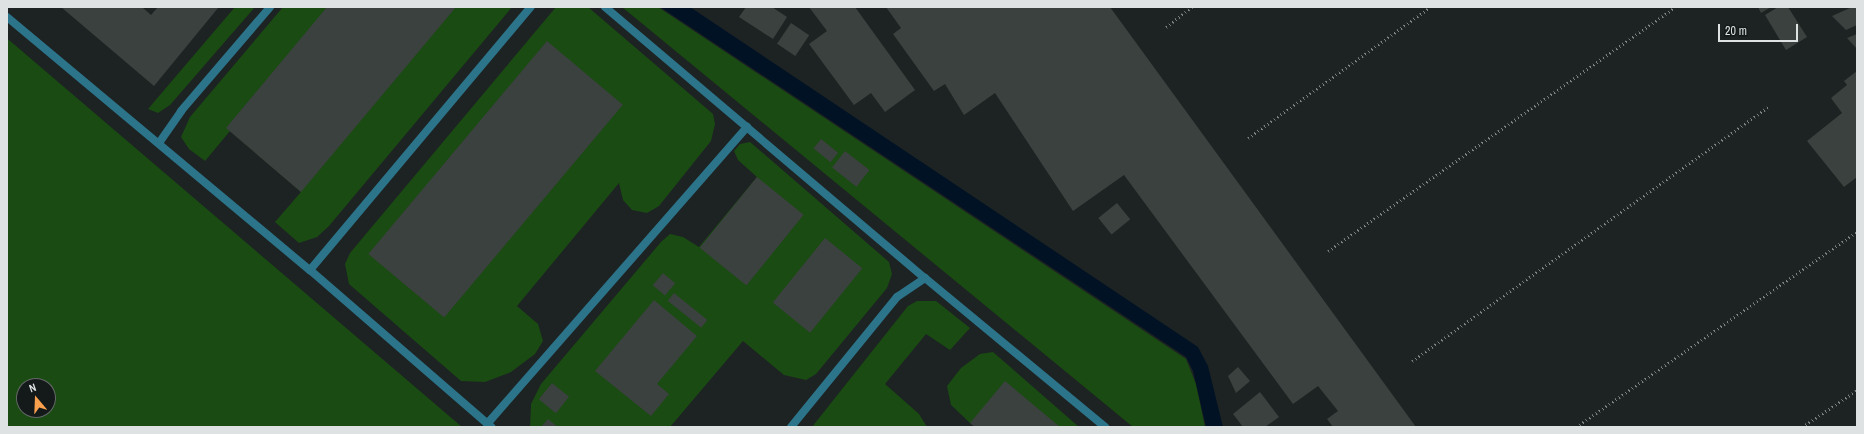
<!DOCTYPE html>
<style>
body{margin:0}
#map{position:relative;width:1864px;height:434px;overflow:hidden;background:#1d2323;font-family:"Archivo Narrow",sans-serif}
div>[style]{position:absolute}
.green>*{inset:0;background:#1a4b12}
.water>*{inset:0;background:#011224}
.building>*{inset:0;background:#3b413e;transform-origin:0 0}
.path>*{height:2.5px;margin-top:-1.25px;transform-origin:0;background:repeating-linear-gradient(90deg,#7c8181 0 1px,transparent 0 4px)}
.service>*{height:8px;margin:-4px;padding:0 4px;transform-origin:4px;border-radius:4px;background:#2c748a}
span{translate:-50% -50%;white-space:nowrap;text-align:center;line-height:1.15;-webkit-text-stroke:3.5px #141919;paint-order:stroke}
.frame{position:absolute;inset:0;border:8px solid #dee2e2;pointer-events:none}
.north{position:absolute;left:16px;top:378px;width:40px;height:40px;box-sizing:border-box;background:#141919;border:1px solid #656969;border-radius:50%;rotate:341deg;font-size:11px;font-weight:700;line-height:16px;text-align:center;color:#dee2e2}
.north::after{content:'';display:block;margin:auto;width:14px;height:18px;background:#f9a04d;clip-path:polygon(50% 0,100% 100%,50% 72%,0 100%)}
.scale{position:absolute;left:1718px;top:24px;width:80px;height:18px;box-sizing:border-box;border:2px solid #dee2e2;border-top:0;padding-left:5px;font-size:12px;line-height:14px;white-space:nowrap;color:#dee2e2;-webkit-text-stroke:3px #141919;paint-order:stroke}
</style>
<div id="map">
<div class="green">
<div style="clip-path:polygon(235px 7px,255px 7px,170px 105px,158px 113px,148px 109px)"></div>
<div style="clip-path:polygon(283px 7px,512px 7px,329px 226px,317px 237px,299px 243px,275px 222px,301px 192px,230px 131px,205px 161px,189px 149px,181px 137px,190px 117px)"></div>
<div style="clip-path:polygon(556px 7px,588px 7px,713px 114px,715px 124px,711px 141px,659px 206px,647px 213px,632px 210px,623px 200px,619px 183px,517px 306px,538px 324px,543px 341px,535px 354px,511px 372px,485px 382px,461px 381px,349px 284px,345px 264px,350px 253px)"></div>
<div style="clip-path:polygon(622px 7px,658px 7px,1186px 359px,1196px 384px,1205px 427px,1133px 427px)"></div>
<div style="clip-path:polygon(evenodd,7px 39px,9px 40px,462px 427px,7px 427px,7px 39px,24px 386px,48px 386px,48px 410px,24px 410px,24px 386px)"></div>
<div style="clip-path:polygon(750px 142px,889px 262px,892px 274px,887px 288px,816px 374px,806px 380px,784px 375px,743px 341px,670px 427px,530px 427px,531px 404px,541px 384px,661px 242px,670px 234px,683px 237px,699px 247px,757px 177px,738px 160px,734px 151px,740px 144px)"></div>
<div style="clip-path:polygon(917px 301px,936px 301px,970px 328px,950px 350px,926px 334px,885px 384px,919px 414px,927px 427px,812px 427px,908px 306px)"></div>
<div style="clip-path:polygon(993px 352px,1079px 427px,975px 427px,970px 423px,951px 405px,947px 386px,961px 368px,980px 354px)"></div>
</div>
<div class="water">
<div style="clip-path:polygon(660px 7px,690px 7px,1198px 347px,1208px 366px,1223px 427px,1206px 427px,1193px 371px,1186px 357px)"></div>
</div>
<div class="building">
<div style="clip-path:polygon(61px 7px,142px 7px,151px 15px,158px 7px,218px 8px,154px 86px)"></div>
<div style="clip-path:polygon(327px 7px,456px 7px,301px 192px,226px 128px)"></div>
<div style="clip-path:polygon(746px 7px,772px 7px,787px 17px,773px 39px,739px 17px)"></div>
<div style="clip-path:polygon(809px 7px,855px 7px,915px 90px,885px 112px,871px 93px,854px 105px,809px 44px,827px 31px)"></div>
<div style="clip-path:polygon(886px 7px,1110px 7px,1416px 427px,1333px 427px,1327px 419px,1338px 411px,1318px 386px,1293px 404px,1124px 175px,1073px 211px,995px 93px,964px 115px,945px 84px,934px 91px,893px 34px,901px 28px)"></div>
<div style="clip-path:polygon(1758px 7px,1771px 7px,1761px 13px)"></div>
<div style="clip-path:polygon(1778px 7px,1788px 7px,1807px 37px,1786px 50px,1765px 15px)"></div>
<div style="clip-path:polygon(1852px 7px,1857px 7px,1857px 25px,1846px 30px,1832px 16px)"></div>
<div style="left:791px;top:23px;width:22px;height:25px;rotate:34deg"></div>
<div style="clip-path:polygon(1857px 34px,1857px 49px,1847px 38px)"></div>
<div style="left:547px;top:41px;width:99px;height:278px;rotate:40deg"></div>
<div style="clip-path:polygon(1857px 71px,1857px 177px,1844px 187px,1807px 141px,1842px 113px,1831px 98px,1847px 85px,1844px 81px)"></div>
<div style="left:821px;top:139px;width:22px;height:12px;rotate:39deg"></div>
<div style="left:845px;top:151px;width:31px;height:21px;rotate:38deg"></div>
<div style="left:757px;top:177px;width:60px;height:91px;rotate:39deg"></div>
<div style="left:1117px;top:203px;width:21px;height:24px;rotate:51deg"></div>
<div style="left:825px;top:238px;width:48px;height:83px;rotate:39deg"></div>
<div style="left:663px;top:273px;width:16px;height:16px;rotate:40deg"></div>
<div style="left:674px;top:293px;width:43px;height:10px;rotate:39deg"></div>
<div style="clip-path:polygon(654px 300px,697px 336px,657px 384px,669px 394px,651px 416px,595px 371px)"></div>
<div style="clip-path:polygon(1238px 367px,1250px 381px,1236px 393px,1228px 376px)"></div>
<div style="clip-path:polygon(1005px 381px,1060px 427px,975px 427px,970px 423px)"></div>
<div style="left:552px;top:383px;width:22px;height:21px;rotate:39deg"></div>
<div style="clip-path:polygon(1260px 392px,1279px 417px,1265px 427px,1243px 427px,1233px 414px)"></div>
<div style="clip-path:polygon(548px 419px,558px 427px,541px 427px)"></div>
</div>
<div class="path">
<div style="left:1166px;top:27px;width:33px;rotate:-38deg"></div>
<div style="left:1248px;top:138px;width:224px;rotate:-35.7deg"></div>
<div style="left:1328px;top:251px;width:424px;rotate:-35.1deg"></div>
<div style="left:1412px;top:361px;width:439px;rotate:-35.5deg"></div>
<div style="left:1576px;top:427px;width:342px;rotate:-34.8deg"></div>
<div style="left:1802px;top:427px;width:66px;rotate:-33.9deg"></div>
</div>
<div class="service">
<div style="left:605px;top:7px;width:419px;rotate:40.3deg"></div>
<div style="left:925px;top:278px;width:234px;rotate:39.6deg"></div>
<div style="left:7px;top:17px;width:395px;rotate:39.9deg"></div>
<div style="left:310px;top:270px;width:240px;rotate:40.9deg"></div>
<div style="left:159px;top:143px;width:39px;rotate:-55deg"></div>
<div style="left:181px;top:111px;width:137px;rotate:-49.4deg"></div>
<div style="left:310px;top:270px;width:344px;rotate:-50deg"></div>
<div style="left:487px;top:424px;width:395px;rotate:-48.8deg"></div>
<div style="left:791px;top:427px;width:168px;rotate:-50.8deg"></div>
<div style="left:897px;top:297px;width:34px;rotate:-34deg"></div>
</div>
<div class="frame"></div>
<div class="north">N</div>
<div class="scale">20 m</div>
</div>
